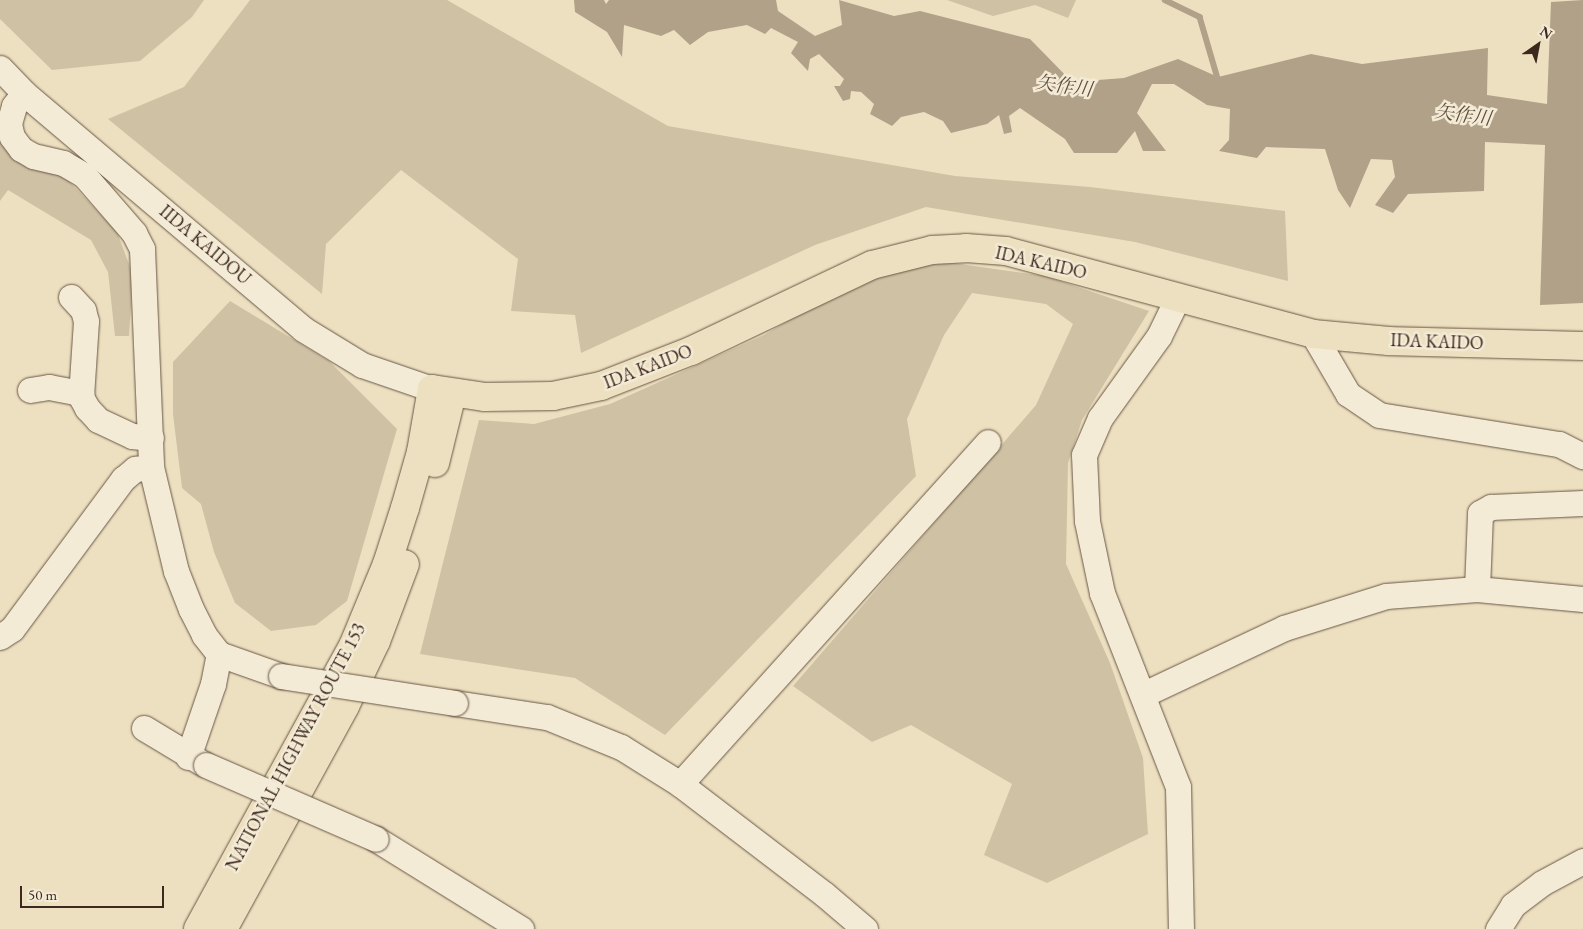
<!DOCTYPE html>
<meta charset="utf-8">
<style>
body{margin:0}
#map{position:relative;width:1583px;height:929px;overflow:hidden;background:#ede0c0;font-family:"EB Garamond","Noto Serif JP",serif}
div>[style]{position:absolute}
.green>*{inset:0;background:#cfc1a4}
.water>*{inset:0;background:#b1a189}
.stream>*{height:5.5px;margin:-2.75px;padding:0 2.75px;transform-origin:2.75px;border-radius:2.75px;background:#b1a189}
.roads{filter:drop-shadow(0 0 1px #695646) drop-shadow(0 0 1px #695646)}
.minor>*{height:25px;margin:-12.5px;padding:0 12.5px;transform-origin:12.5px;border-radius:12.5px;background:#f3ebd6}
.highway>*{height:28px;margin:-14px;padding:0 14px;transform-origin:14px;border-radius:14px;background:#ede0c0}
.bridges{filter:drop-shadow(0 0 1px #695646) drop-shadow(0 0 1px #695646)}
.minor-bridge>*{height:25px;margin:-12.5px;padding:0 12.5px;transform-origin:12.5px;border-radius:12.5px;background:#f3ebd6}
span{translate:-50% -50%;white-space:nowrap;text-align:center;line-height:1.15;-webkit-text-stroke:5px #f3ebd6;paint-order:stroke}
.street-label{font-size:18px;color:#3d281d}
.water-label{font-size:19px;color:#604c3d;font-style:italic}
.north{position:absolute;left:1513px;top:20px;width:50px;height:50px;-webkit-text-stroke:4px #f3ebd6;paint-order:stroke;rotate:33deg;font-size:14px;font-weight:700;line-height:20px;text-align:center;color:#3d281d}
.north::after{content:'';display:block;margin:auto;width:18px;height:22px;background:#3d281d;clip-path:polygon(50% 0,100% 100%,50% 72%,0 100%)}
.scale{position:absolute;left:20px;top:886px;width:144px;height:22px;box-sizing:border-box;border:2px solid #3d281d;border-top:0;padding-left:6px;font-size:15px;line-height:18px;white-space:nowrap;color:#3d281d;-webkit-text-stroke:4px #f3ebd6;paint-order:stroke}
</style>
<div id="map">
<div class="green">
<div style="clip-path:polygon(0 0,204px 0,192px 17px,140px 61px,52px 70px,0 19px)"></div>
<div style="clip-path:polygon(250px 0,447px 0,668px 126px,955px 176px,1090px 187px,1285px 211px,1288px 281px,1135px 242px,926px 207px,815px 245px,581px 353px,575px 315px,511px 311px,518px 259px,401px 170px,326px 244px,322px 294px,108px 119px,184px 87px)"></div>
<div style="clip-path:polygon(947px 0,1076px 0,1068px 18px,1035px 5px,993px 16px)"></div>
<div style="clip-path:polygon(0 139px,69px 181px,117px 232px,133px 275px,129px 336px,115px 336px,108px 272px,91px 240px,8px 190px,0 201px)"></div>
<div style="clip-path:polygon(939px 261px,1045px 276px,1149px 311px,1082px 420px,1068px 463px,1066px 564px,1110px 663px,1143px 758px,1148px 834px,1047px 883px,984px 855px,1012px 784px,911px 725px,872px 742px,793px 686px,1036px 405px,1073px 324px,1046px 304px,972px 293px,944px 335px,907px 419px,916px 476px,665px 735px,575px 678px,420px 654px,479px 420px,534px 424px,610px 404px,764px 335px,860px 278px)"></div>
<div style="clip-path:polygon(230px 301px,329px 361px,397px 429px,347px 601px,316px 625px,271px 631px,235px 603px,214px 552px,201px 504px,182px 488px,173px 414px,173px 362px)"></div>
</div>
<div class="water">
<div style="clip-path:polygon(574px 0,604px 0,606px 4px,609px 0,776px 0,778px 11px,815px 36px,842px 25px,839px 0,894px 16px,920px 11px,1030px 39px,1072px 82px,1124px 78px,1178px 59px,1218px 77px,1311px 54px,1362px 64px,1488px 48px,1487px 95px,1547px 104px,1551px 2px,1583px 0,1583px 303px,1540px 305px,1545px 145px,1485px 142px,1484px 191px,1408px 194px,1393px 213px,1375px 205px,1395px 177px,1392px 160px,1371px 159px,1350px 208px,1338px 190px,1325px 149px,1266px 147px,1257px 158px,1219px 151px,1229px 140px,1230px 109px,1207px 105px,1174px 84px,1152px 84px,1137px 113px,1166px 151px,1143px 151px,1135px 131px,1117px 153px,1074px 153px,1065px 139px,1020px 108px,1009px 116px,1012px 132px,1004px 134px,999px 115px,987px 124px,951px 133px,943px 121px,924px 112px,901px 117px,892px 126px,870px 114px,874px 104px,861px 92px,851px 91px,850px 99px,843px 101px,834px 86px,840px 86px,844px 79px,819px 54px,810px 59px,808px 71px,791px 53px,798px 42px,771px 28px,765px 34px,747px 25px,708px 32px,690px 45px,674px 30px,661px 36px,624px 25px,622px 57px,607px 32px,575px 12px)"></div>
</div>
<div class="stream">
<div style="left:1165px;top:0;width:39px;rotate:26deg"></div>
<div style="left:1200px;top:17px;width:68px;rotate:73.7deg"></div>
</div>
<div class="roads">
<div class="minor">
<div style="left:0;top:68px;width:35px;rotate:46deg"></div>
<div style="left:24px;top:93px;width:365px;rotate:40.2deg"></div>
<div style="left:303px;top:329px;width:69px;rotate:31.4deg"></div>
<div style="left:362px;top:365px;width:74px;rotate:18.9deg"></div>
<div style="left:24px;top:93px;width:16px;rotate:128deg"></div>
<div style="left:14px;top:106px;width:19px;rotate:106deg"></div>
<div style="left:9px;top:124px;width:13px;rotate:77deg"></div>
<div style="left:12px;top:137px;width:15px;rotate:53deg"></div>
<div style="left:21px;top:149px;width:14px;rotate:30deg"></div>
<div style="left:33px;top:156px;width:31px;rotate:13deg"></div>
<div style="left:63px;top:163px;width:24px;rotate:30deg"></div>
<div style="left:84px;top:175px;width:77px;rotate:49.2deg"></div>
<div style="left:134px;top:233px;width:18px;rotate:63deg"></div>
<div style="left:142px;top:249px;width:218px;rotate:87.6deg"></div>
<div style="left:151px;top:467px;width:107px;rotate:76.5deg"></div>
<div style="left:176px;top:571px;width:41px;rotate:68.5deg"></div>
<div style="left:191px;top:609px;width:29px;rotate:63deg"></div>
<div style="left:204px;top:635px;width:24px;rotate:52deg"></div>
<div style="left:219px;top:654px;width:66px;rotate:19.5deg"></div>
<div style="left:71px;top:297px;width:18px;rotate:47deg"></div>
<div style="left:83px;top:310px;width:11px;rotate:75deg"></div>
<div style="left:86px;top:321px;width:76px;rotate:93.8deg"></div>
<div style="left:81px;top:397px;width:13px;rotate:61deg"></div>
<div style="left:87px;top:408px;width:16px;rotate:47deg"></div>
<div style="left:98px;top:420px;width:38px;rotate:25deg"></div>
<div style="left:132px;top:436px;width:19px;rotate:6deg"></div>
<div style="left:1177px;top:299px;width:41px;rotate:115.9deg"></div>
<div style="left:1159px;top:336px;width:101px;rotate:125.7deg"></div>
<div style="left:1100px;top:418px;width:40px;rotate:113.4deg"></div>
<div style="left:1084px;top:455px;width:66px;rotate:87.4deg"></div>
<div style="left:1087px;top:521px;width:74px;rotate:78.2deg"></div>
<div style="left:1102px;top:593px;width:208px;rotate:68.6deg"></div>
<div style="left:1178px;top:787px;width:142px;rotate:88.8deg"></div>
<div style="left:1313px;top:334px;width:69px;rotate:59.7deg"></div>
<div style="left:1348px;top:394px;width:37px;rotate:34deg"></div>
<div style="left:1379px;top:415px;width:182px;rotate:9.2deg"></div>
<div style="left:1559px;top:444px;width:27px;rotate:27deg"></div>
<div style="left:30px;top:390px;width:19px;rotate:-9deg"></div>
<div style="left:49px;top:387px;width:33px;rotate:11deg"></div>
<div style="left:1477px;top:589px;width:76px;rotate:-87.7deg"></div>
<div style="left:1480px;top:513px;width:13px;rotate:-29deg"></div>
<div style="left:1491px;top:507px;width:92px;rotate:-2.5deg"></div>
<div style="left:0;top:637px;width:14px;rotate:-34deg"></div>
<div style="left:12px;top:629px;width:187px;rotate:-53.5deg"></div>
<div style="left:123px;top:479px;width:16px;rotate:-40deg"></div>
<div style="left:135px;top:469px;width:16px;rotate:-7deg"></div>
<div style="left:1144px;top:694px;width:155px;rotate:-25.2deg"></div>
<div style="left:1284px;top:628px;width:107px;rotate:-17.4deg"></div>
<div style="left:1386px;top:596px;width:91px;rotate:-4.4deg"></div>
<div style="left:1477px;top:589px;width:106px;rotate:5.4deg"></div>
<div style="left:455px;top:703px;width:93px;rotate:8.7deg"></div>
<div style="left:547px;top:717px;width:80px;rotate:22.1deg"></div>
<div style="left:621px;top:747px;width:70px;rotate:32.1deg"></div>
<div style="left:680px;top:784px;width:181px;rotate:37.4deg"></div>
<div style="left:824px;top:894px;width:54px;rotate:40.5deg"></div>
<div style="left:144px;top:728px;width:68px;rotate:31.1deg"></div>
<div style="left:188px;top:757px;width:77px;rotate:-71.1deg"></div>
<div style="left:213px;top:684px;width:31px;rotate:-79deg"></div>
<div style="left:680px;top:784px;width:460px;rotate:-48deg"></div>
<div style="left:376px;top:839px;width:171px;rotate:31.8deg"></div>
<div style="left:1498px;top:929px;width:28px;rotate:-58deg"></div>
<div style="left:1513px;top:905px;width:36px;rotate:-37deg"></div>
<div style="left:1542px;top:883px;width:47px;rotate:-28.2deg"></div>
</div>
<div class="highway">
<div style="left:435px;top:463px;width:71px;rotate:-76.2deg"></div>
<div style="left:198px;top:929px;width:323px;rotate:-61.3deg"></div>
<div style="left:353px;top:646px;width:89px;rotate:-67.5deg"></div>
<div style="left:387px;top:564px;width:59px;rotate:-72.2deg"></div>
<div style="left:405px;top:508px;width:58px;rotate:-74.1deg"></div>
<div style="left:421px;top:452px;width:64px;rotate:-80.1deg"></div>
<div style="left:432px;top:389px;width:54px;rotate:8.6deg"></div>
<div style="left:485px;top:397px;width:68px;rotate:-0.8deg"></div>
<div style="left:553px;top:396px;width:49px;rotate:-11.8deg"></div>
<div style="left:601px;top:386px;width:97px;rotate:-21.3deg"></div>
<div style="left:691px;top:351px;width:200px;rotate:-25.4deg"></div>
<div style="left:872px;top:265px;width:62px;rotate:-14deg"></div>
<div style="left:932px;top:250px;width:34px;rotate:-3deg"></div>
<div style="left:966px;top:248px;width:40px;rotate:4.3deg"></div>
<div style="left:1006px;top:251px;width:318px;rotate:15.1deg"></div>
<div style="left:1313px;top:334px;width:76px;rotate:5.3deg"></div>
<div style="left:1389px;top:341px;width:194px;rotate:1.5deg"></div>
<div style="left:223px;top:929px;width:254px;rotate:-61.3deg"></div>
<div style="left:345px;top:706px;width:72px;rotate:-64.5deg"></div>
<div style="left:376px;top:641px;width:82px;rotate:-69.4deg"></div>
</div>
</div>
<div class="bridges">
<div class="minor-bridge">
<div style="left:281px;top:676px;width:176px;rotate:8.8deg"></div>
<div style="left:206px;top:765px;width:185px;rotate:23.5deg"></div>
</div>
</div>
<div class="street-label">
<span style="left:205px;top:245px;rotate:40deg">IIDA KAIDOU</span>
<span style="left:1041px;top:263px;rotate:13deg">IDA KAIDO</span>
<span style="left:1437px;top:342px;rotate:2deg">IDA KAIDO</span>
<span style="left:648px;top:367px;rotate:-21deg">IDA KAIDO</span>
<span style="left:296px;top:747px;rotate:-62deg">NATIONAL HIGHWAY ROUTE 153</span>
</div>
<div class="water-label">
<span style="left:1064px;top:86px;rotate:8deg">矢作川</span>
<span style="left:1463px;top:115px;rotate:8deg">矢作川</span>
</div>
<div class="north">N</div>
<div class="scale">50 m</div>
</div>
